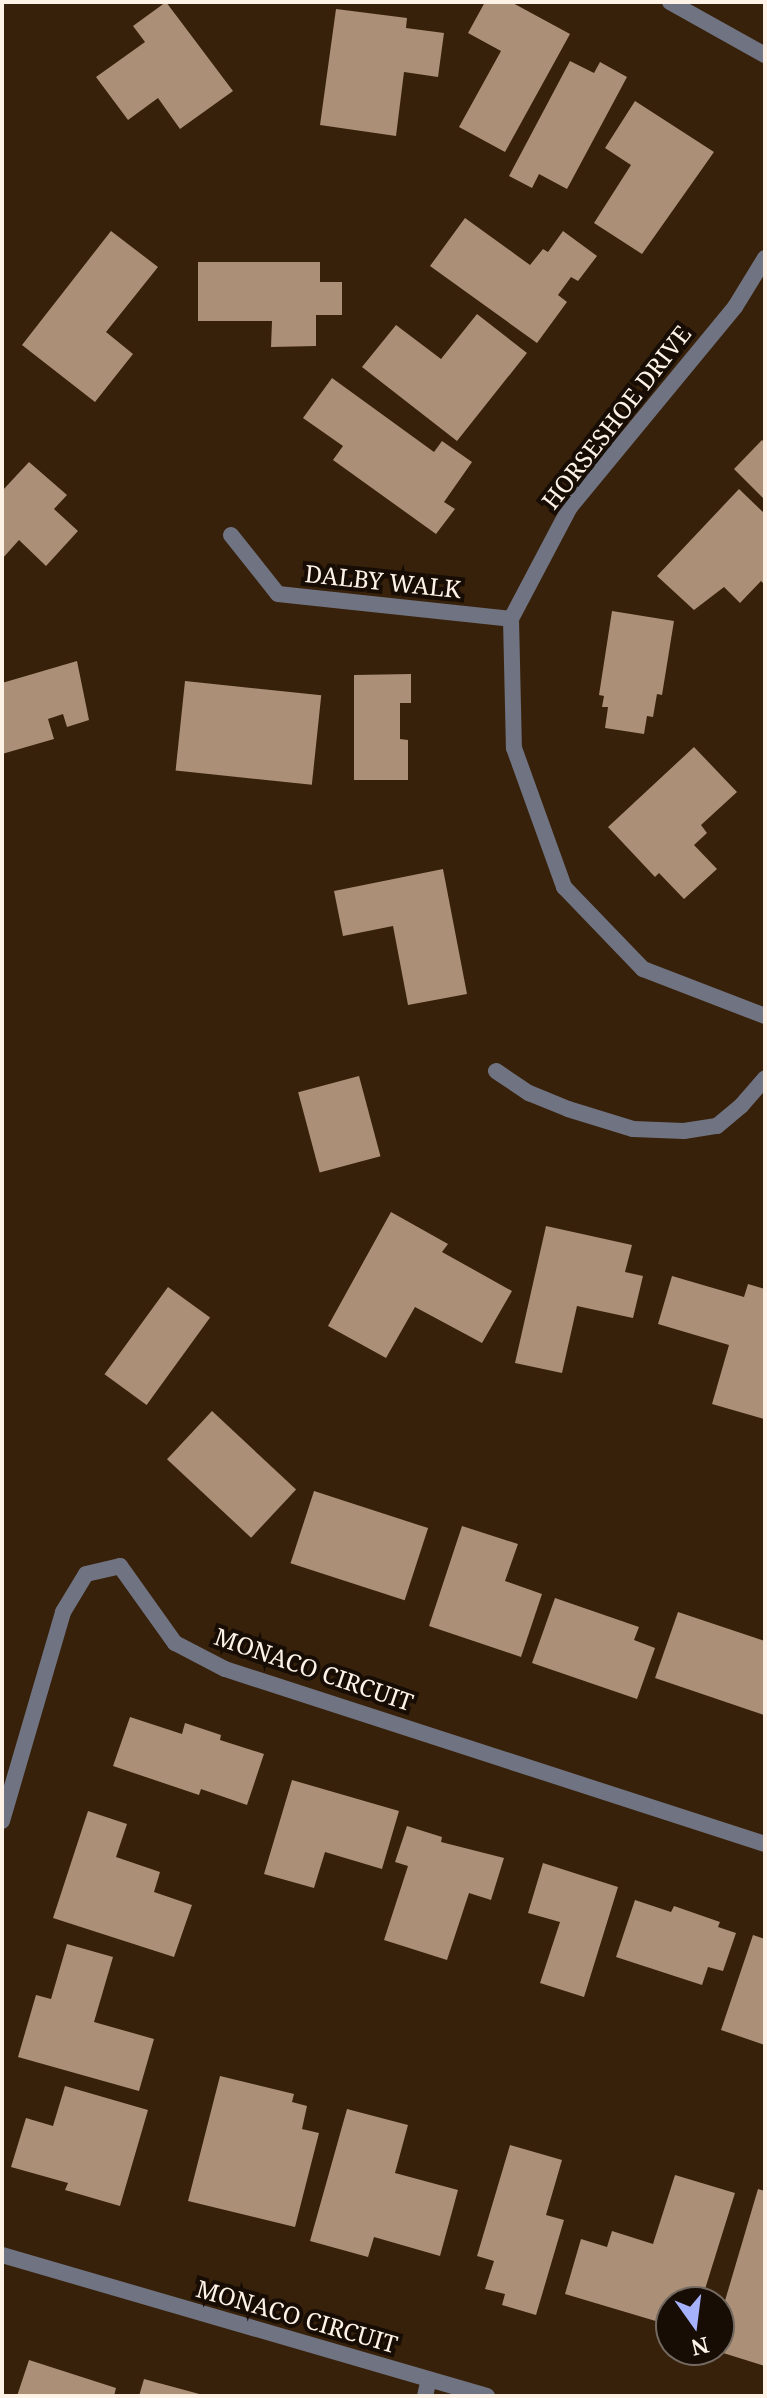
<!DOCTYPE html>
<style>
body{margin:0}
#map{position:relative;width:767px;height:2398px;overflow:hidden;background:#37210a;font-family:"Noto Serif",serif}
div>[style]{position:absolute}
.building>*{inset:0;background:#ab8f76;transform-origin:0 0}
.minor>*{height:16px;margin:-8px;padding:0 8px;transform-origin:8px;border-radius:8px;background:#707381}
span{translate:-50% -50%;white-space:nowrap;text-align:center;line-height:1.15;-webkit-text-stroke:8px #170d05;paint-order:stroke}
.street-label{font-size:24px;color:#fff3e8}
.frame{position:absolute;inset:0;border:4px solid #fff3e8;pointer-events:none}
.north{position:absolute;left:655px;top:2286px;width:80px;height:80px;box-sizing:border-box;background:#170d05;border:2px solid #746960;border-radius:50%;rotate:166deg;font-size:22px;font-weight:700;line-height:32px;text-align:center;color:#fff3e8}
.north::after{content:'';display:block;margin:auto;width:28px;height:36px;background:#a6b1fc;clip-path:polygon(50% 0,100% 100%,50% 72%,0 100%)}
</style>
<div id="map">
<div class="building">
<div style="clip-path:polygon(166px 2px,233px 91px,180px 129px,158px 98px,128px 120px,96px 77px,145px 42px,133px 26px)"></div>
<div style="clip-path:polygon(485px 2px,511px 2px,570px 34px,505px 152px,459px 127px,501px 51px,468px 33px)"></div>
<div style="clip-path:polygon(336px 9px,407px 18px,406px 28px,444px 33px,438px 77px,404px 72px,396px 136px,320px 125px)"></div>
<div style="clip-path:polygon(570px 61px,594px 73px,600px 62px,627px 77px,567px 189px,539px 174px,532px 188px,509px 176px)"></div>
<div style="clip-path:polygon(635px 101px,714px 152px,642px 254px,594px 223px,631px 165px,605px 148px)"></div>
<div style="clip-path:polygon(465px 218px,530px 265px,543px 249px,548px 252px,563px 231px,597px 256px,578px 281px,571px 277px,558px 295px,567px 302px,537px 343px,430px 266px)"></div>
<div style="clip-path:polygon(111px 231px,158px 267px,106px 332px,133px 354px,95px 402px,22px 345px)"></div>
<div style="clip-path:polygon(198px 262px,320px 262px,320px 282px,342px 282px,342px 315px,316px 315px,316px 346px,271px 347px,272px 321px,198px 321px)"></div>
<div style="clip-path:polygon(477px 314px,527px 353px,457px 441px,362px 367px,396px 325px,441px 359px)"></div>
<div style="clip-path:polygon(332px 378px,434px 452px,442px 441px,472px 462px,444px 502px,455px 509px,436px 534px,333px 460px,343px 446px,303px 418px)"></div>
<div style="clip-path:polygon(762px 440px,765px 443px,765px 500px,734px 469px)"></div>
<div style="clip-path:polygon(29px 462px,67px 495px,54px 509px,78px 531px,46px 566px,19px 540px,2px 559px,2px 491px)"></div>
<div style="clip-path:polygon(739px 489px,765px 514px,765px 585px,761px 581px,740px 603px,724px 587px,694px 610px,657px 576px)"></div>
<div style="clip-path:polygon(612px 611px,674px 621px,662px 695px,657px 694px,653px 717px,647px 716px,644px 734px,605px 728px,608px 707px,602px 707px,604px 696px,599px 695px)"></div>
<div style="clip-path:polygon(77px 661px,89px 720px,67px 727px,63px 714px,48px 719px,54px 739px,2px 754px,2px 683px)"></div>
<div style="clip-path:polygon(411px 674px,411px 703px,400px 703px,400px 739px,408px 740px,408px 780px,354px 780px,354px 675px)"></div>
<div style="left:185px;top:681px;width:137px;height:90px;rotate:6deg"></div>
<div style="clip-path:polygon(694px 747px,737px 792px,701px 825px,707px 833px,694px 845px,717px 869px,684px 899px,659px 873px,655px 877px,608px 827px)"></div>
<div style="clip-path:polygon(443px 869px,467px 994px,408px 1005px,393px 926px,343px 936px,334px 891px)"></div>
<div style="left:359px;top:1076px;width:83px;height:63px;rotate:75deg"></div>
<div style="clip-path:polygon(391px 1212px,448px 1244px,442px 1252px,512px 1291px,482px 1343px,415px 1307px,386px 1358px,328px 1326px)"></div>
<div style="clip-path:polygon(546px 1226px,632px 1245px,625px 1272px,643px 1276px,633px 1318px,577px 1306px,562px 1373px,515px 1363px)"></div>
<div style="clip-path:polygon(672px 1276px,744px 1297px,748px 1284px,765px 1289px,764px 1419px,712px 1404px,729px 1345px,658px 1324px)"></div>
<div style="left:168px;top:1287px;width:52px;height:108px;rotate:36deg"></div>
<div style="left:212px;top:1411px;width:115px;height:66px;rotate:43deg"></div>
<div style="left:314px;top:1491px;width:120px;height:76px;rotate:18deg"></div>
<div style="clip-path:polygon(462px 1526px,518px 1544px,505px 1581px,542px 1594px,521px 1657px,429px 1626px)"></div>
<div style="clip-path:polygon(555px 1598px,639px 1627px,634px 1640px,655px 1648px,637px 1699px,532px 1663px)"></div>
<div style="clip-path:polygon(678px 1612px,765px 1641px,764px 1715px,655px 1678px)"></div>
<div style="clip-path:polygon(130px 1717px,182px 1734px,185px 1723px,221px 1735px,220px 1740px,264px 1754px,247px 1805px,201px 1789px,199px 1795px,113px 1766px)"></div>
<div style="clip-path:polygon(292px 1780px,399px 1811px,382px 1869px,325px 1852px,314px 1888px,264px 1874px)"></div>
<div style="clip-path:polygon(88px 1811px,127px 1824px,116px 1857px,160px 1872px,154px 1892px,192px 1905px,174px 1957px,53px 1918px)"></div>
<div style="clip-path:polygon(407px 1826px,442px 1837px,441px 1842px,504px 1858px,491px 1900px,469px 1893px,447px 1960px,384px 1940px,408px 1866px,395px 1862px)"></div>
<div style="clip-path:polygon(543px 1863px,618px 1887px,584px 1997px,540px 1983px,560px 1922px,528px 1913px)"></div>
<div style="clip-path:polygon(635px 1900px,671px 1912px,674px 1906px,720px 1922px,718px 1927px,736px 1933px,723px 1971px,708px 1967px,702px 1985px,616px 1957px)"></div>
<div style="clip-path:polygon(753px 1935px,765px 1939px,765px 2045px,721px 2030px)"></div>
<div style="clip-path:polygon(67px 1944px,113px 1957px,94px 2022px,154px 2039px,139px 2091px,18px 2057px,36px 1995px,51px 1999px)"></div>
<div style="clip-path:polygon(220px 2076px,294px 2094px,292px 2102px,307px 2106px,302px 2129px,319px 2133px,295px 2227px,188px 2201px)"></div>
<div style="clip-path:polygon(65px 2086px,148px 2110px,120px 2206px,65px 2190px,68px 2183px,11px 2167px,26px 2118px,53px 2126px)"></div>
<div style="clip-path:polygon(347px 2109px,408px 2125px,395px 2173px,458px 2190px,440px 2256px,374px 2237px,368px 2257px,310px 2241px)"></div>
<div style="clip-path:polygon(510px 2145px,562px 2160px,546px 2215px,564px 2220px,536px 2315px,502px 2305px,505px 2294px,485px 2289px,494px 2261px,477px 2256px)"></div>
<div style="clip-path:polygon(675px 2175px,735px 2193px,701px 2302px,671px 2302px,671px 2334px,656px 2330px,659px 2322px,565px 2294px,581px 2239px,607px 2247px,612px 2231px,653px 2244px)"></div>
<div style="clip-path:polygon(758px 2189px,765px 2191px,765px 2366px,720px 2352px,726px 2329px,719px 2328px,719px 2321px)"></div>
<div style="clip-path:polygon(29px 2360px,116px 2388px,114px 2396px,17px 2396px)"></div>
<div style="clip-path:polygon(144px 2379px,203px 2395px,203px 2396px,139px 2396px)"></div>
</div>
<div class="minor">
<div style="left:670px;top:2px;width:109px;rotate:29.2deg"></div>
<div style="left:765px;top:258px;width:57px;rotate:121.5deg"></div>
<div style="left:735px;top:307px;width:259px;rotate:129.5deg"></div>
<div style="left:570px;top:507px;width:127px;rotate:117.8deg"></div>
<div style="left:511px;top:619px;width:129px;rotate:88.7deg"></div>
<div style="left:514px;top:748px;width:148px;rotate:70.2deg"></div>
<div style="left:564px;top:887px;width:114px;rotate:46.1deg"></div>
<div style="left:643px;top:969px;width:131px;rotate:21.1deg"></div>
<div style="left:231px;top:535px;width:75px;rotate:51.5deg"></div>
<div style="left:278px;top:594px;width:234px;rotate:6.1deg"></div>
<div style="left:496px;top:1071px;width:40px;rotate:34deg"></div>
<div style="left:529px;top:1093px;width:42px;rotate:22.3deg"></div>
<div style="left:568px;top:1109px;width:68px;rotate:17.1deg"></div>
<div style="left:633px;top:1129px;width:51px;rotate:2.2deg"></div>
<div style="left:684px;top:1131px;width:33px;rotate:-9deg"></div>
<div style="left:717px;top:1126px;width:31px;rotate:-40deg"></div>
<div style="left:741px;top:1106px;width:37px;rotate:-49deg"></div>
<div style="left:2px;top:1821px;width:218px;rotate:-73.7deg"></div>
<div style="left:63px;top:1612px;width:44px;rotate:-58.8deg"></div>
<div style="left:86px;top:1574px;width:35px;rotate:-13deg"></div>
<div style="left:120px;top:1566px;width:95px;rotate:54.5deg"></div>
<div style="left:175px;top:1643px;width:56px;rotate:27.5deg"></div>
<div style="left:225px;top:1669px;width:568px;rotate:17.96deg"></div>
<div style="left:2px;top:2255px;width:505px;rotate:16.21deg"></div>
<div style="left:425px;top:2396px;width:17px;rotate:-77deg"></div>
</div>
<div class="street-label">
<span style="left:616px;top:417px;rotate:-52deg">HORSESHOE DRIVE</span>
<span style="left:383px;top:581px;rotate:6deg">DALBY WALK</span>
<span style="left:314px;top:1669px;rotate:19deg">MONACO CIRCUIT</span>
<span style="left:297px;top:2316px;rotate:16deg">MONACO CIRCUIT</span>
</div>
<div class="frame"></div>
<div class="north">N</div>
</div>
